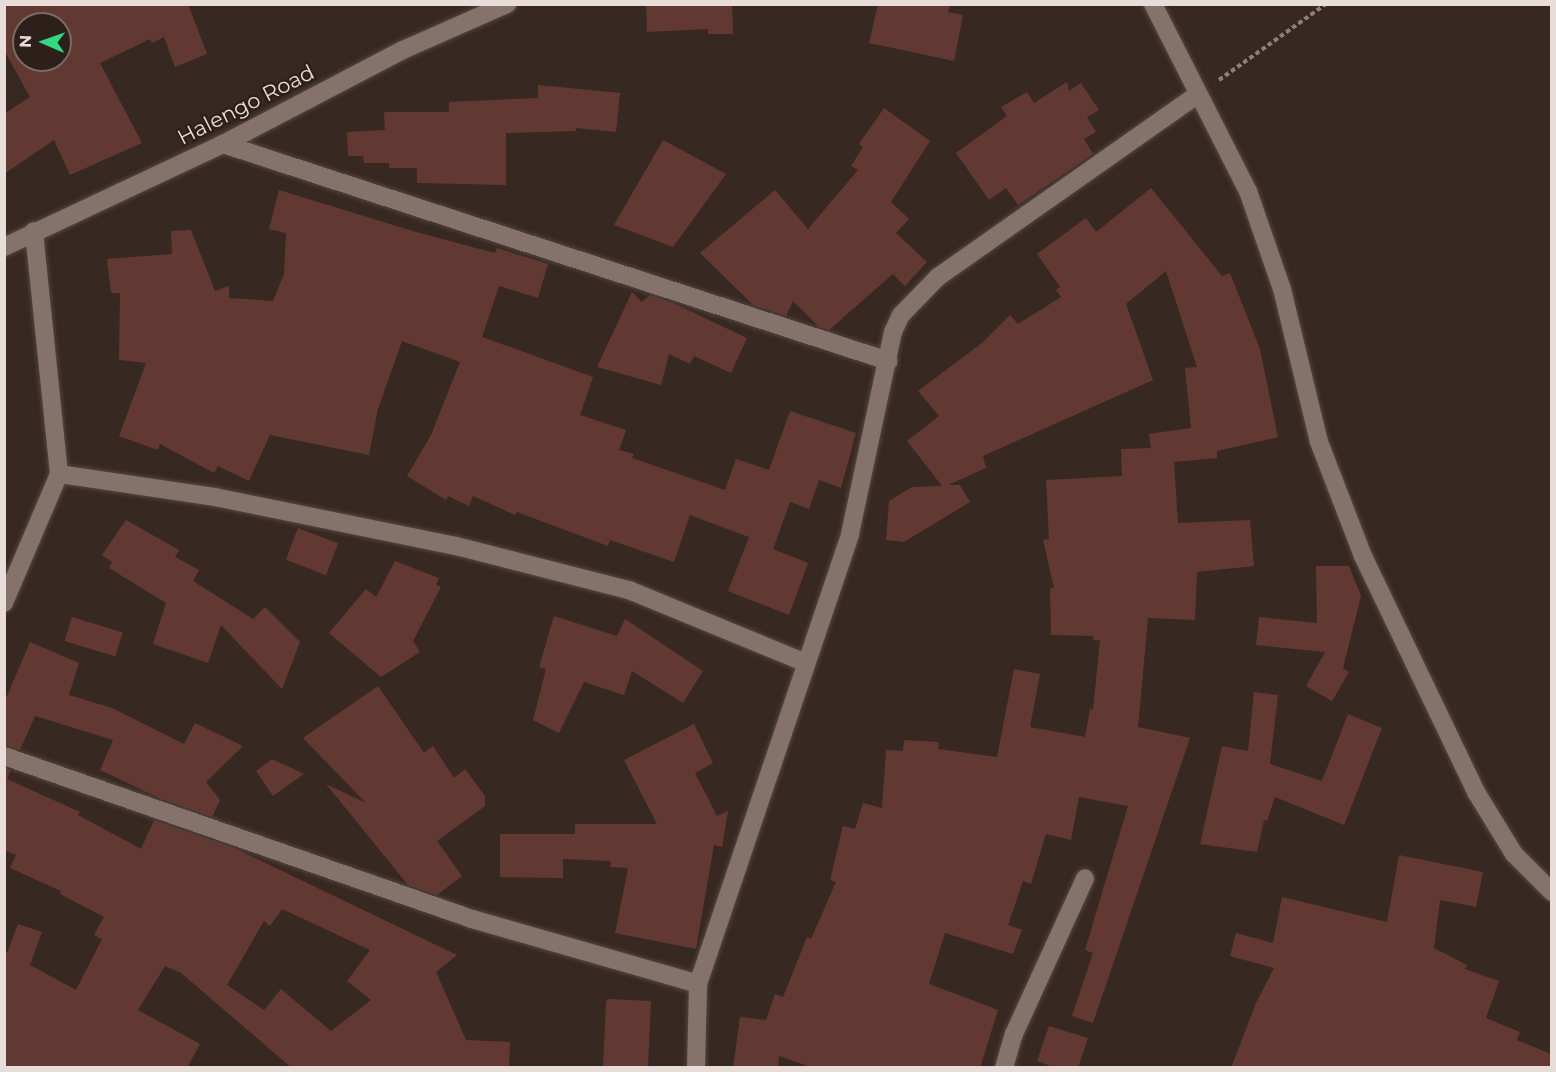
<!DOCTYPE html>
<style>
body{margin:0}
#map{position:relative;width:1556px;height:1072px;overflow:hidden;background:#382822;font-family:Montserrat,sans-serif}
div>[style]{position:absolute}
.building>*{inset:0;background:#623932;transform-origin:0 0}
.path>*{height:4px;margin-top:-2px;transform-origin:0;background:repeating-linear-gradient(90deg,#8c7f7a 0 4.5px,transparent 0 7.5px)}
.roads{filter:drop-shadow(0 0 2px #534641) drop-shadow(0 0 2px #534641)}
.minor>*{height:18px;margin:-9px;padding:0 9px;transform-origin:9px;border-radius:9px;background:#84726b}
span{translate:-50% -50%;white-space:nowrap;text-align:center;line-height:1.15;-webkit-text-stroke:4.5px #2d1f19;paint-order:stroke}
.street-label{font-size:21px;color:#e8ddd9}
.frame{position:absolute;inset:0;border:6px solid #e8ddd9;pointer-events:none}
.north{position:absolute;left:12px;top:12px;width:60px;height:60px;box-sizing:border-box;background:#2d1f19;border:2px solid #786b66;border-radius:50%;rotate:272deg;font-size:16px;font-weight:700;line-height:24px;text-align:center;color:#e8ddd9}
.north::after{content:'';display:block;margin:auto;width:21px;height:27px;background:#32d882;clip-path:polygon(50% 0,100% 100%,50% 72%,0 100%)}
</style>
<div id="map">
<div class="building">
<div style="clip-path:polygon(evenodd,4px 4px,188px 4px,207px 54px,175px 67px,164px 37px,152px 43px,150px 39px,100px 63px,142px 143px,70px 175px,54px 140px,4px 174px,4px 114px,30px 97px,4px 50px,4px 4px,24px 24px,60px 24px,60px 60px,24px 60px,24px 24px)"></div>
<div style="clip-path:polygon(646px 4px,732px 4px,733px 34px,708px 34px,708px 29px,647px 32px)"></div>
<div style="clip-path:polygon(878px 4px,950px 4px,948px 12px,963px 15px,954px 61px,869px 43px)"></div>
<div style="clip-path:polygon(1067px 82px,1069px 91px,1081px 83px,1099px 110px,1087px 117px,1096px 132px,1084px 139px,1093px 154px,1018px 205px,1006px 188px,989px 200px,956px 153px,1007px 116px,1001px 107px,1027px 92px,1034px 103px)"></div>
<div style="clip-path:polygon(538px 85px,620px 93px,616px 132px,576px 128px,576px 131px,506px 133px,506px 185px,417px 183px,417px 168px,389px 168px,389px 163px,364px 163px,363px 156px,348px 156px,347px 132px,385px 130px,384px 112px,449px 112px,449px 102px,538px 98px)"></div>
<div style="clip-path:polygon(884px 108px,930px 141px,891px 202px,909px 219px,896px 233px,927px 262px,905px 286px,893px 274px,829px 330px,819px 327px,793px 301px,786px 316px,753px 305px,700px 253px,775px 190px,808px 229px,858px 170px,851px 166px,863px 147px,859px 144px)"></div>
<div style="clip-path:polygon(663px 140px,726px 174px,673px 247px,614px 225px)"></div>
<div style="clip-path:polygon(1151px 188px,1222px 276px,1230px 273px,1260px 349px,1278px 437px,1217px 451px,1217px 458px,1174px 462px,1178px 523px,1250px 520px,1254px 566px,1197px 572px,1195px 620px,1148px 618px,1138px 727px,1190px 738px,1093px 1023px,1072px 1016px,1093px 953px,1085px 950px,1128px 806px,1079px 797px,1071px 840px,1046px 834px,1031px 884px,1023px 881px,1008px 925px,1022px 930px,1013px 954px,945px 933px,929px 984px,998px 1010px,980px 1068px,814px 1068px,779px 1056px,778px 1068px,733px 1068px,740px 1017px,766px 1020px,775px 994px,783px 997px,807px 937px,811px 939px,836px 882px,830px 880px,843px 826px,855px 829px,863px 803px,882px 808px,886px 750px,903px 751px,904px 740px,939px 742px,938px 749px,997px 757px,1014px 669px,1040px 674px,1030px 727px,1085px 737px,1090px 709px,1093px 710px,1100px 640px,1093px 640px,1093px 636px,1051px 635px,1050px 588px,1054px 588px,1043px 540px,1049px 539px,1046px 480px,1122px 476px,1121px 449px,1151px 448px,1149px 434px,1191px 428px,1185px 368px,1197px 367px,1166px 271px,1126px 304px,1153px 380px,983px 456px,986px 468px,948px 485px,960px 485px,970px 502px,904px 542px,886px 540px,889px 501px,912px 487px,942px 486px,907px 441px,939px 416px,918px 391px,982px 343px,1010px 315px,1018px 324px,1061px 297px,1056px 290px,1060px 287px,1037px 254px,1086px 218px,1096px 232px)"></div>
<div style="clip-path:polygon(279px 190px,416px 232px,495px 253px,497px 248px,548px 264px,538px 298px,499px 286px,482px 337px,593px 377px,580px 415px,626px 430px,619px 450px,634px 454px,632px 458px,725px 490px,736px 459px,769px 470px,790px 411px,856px 433px,841px 488px,819px 480px,809px 509px,790px 502px,773px 549px,808px 563px,789px 615px,728px 591px,749px 537px,690px 515px,674px 562px,610px 540px,608px 546px,517px 512px,515px 515px,473px 496px,469px 506px,448px 496px,446px 500px,407px 476px,431px 435px,460px 362px,402px 341px,378px 409px,369px 455px,270px 435px,249px 481px,218px 466px,214px 473px,160px 444px,158px 450px,119px 436px,146px 363px,119px 360px,120px 293px,111px 293px,107px 259px,172px 254px,171px 231px,191px 230px,215px 291px,229px 286px,229px 298px,273px 301px,284px 274px,286px 233px,269px 229px)"></div>
<div style="clip-path:polygon(632px 292px,642px 302px,650px 295px,673px 303px,747px 338px,731px 373px,694px 356px,690px 364px,669px 354px,661px 385px,597px 367px)"></div>
<div style="clip-path:polygon(126px 520px,179px 550px,175px 557px,199px 570px,193px 581px,253px 619px,265px 607px,300px 642px,282px 689px,221px 625px,208px 663px,153px 644px,166px 603px,109px 568px,112px 562px,102px 555px)"></div>
<div style="left:298px;top:528px;width:43px;height:34px;rotate:21deg"></div>
<div style="clip-path:polygon(395px 561px,439px 578px,436px 585px,441px 587px,413px 641px,420px 652px,381px 677px,329px 633px,366px 589px,376px 597px)"></div>
<div style="clip-path:polygon(1316px 566px,1349px 566px,1361px 596px,1343px 668px,1349px 672px,1332px 701px,1306px 686px,1325px 652px,1256px 645px,1259px 617px,1317px 623px)"></div>
<div style="clip-path:polygon(554px 616px,617px 636px,625px 619px,703px 671px,683px 703px,632px 671px,624px 695px,584px 682px,559px 733px,533px 720px,546px 669px,539px 667px)"></div>
<div style="left:72px;top:617px;width:53px;height:25px;rotate:17deg"></div>
<div style="clip-path:polygon(30px 642px,79px 663px,69px 695px,112px 708px,184px 744px,195px 723px,243px 746px,206px 782px,220px 800px,212px 817px,161px 799px,100px 770px,113px 740px,35px 716px,20px 750px,4px 745px,4px 703px)"></div>
<div style="clip-path:polygon(378px 686px,424px 753px,433px 746px,454px 778px,465px 769px,485px 796px,485px 806px,437px 841px,462px 876px,437px 895px,408px 885px,326px 784px,366px 803px,303px 738px)"></div>
<div style="clip-path:polygon(1254px 692px,1278px 695px,1270px 764px,1322px 781px,1348px 714px,1382px 728px,1344px 825px,1275px 797px,1267px 821px,1264px 820px,1257px 852px,1200px 844px,1222px 746px,1248px 751px)"></div>
<div style="clip-path:polygon(694px 724px,713px 763px,695px 773px,717px 816px,728px 811px,722px 847px,714px 845px,696px 949px,615px 933px,628px 868px,610px 867px,611px 861px,563px 859px,563px 878px,500px 877px,500px 834px,575px 834px,575px 824px,657px 824px,624px 760px)"></div>
<div style="clip-path:polygon(272px 759px,304px 774px,273px 796px,256px 771px)"></div>
<div style="clip-path:polygon(evenodd,4px 768px,11px 770px,7px 779px,80px 812px,78px 815px,141px 849px,154px 820px,232px 847px,457px 955px,436px 972px,466px 1040px,510px 1042px,509px 1068px,292px 1068px,181px 973px,165px 966px,138px 1010px,200px 1044px,187px 1068px,4px 1068px,4px 951px,7px 953px,18px 924px,42px 932px,30px 965px,76px 990px,102px 939px,94px 935px,104px 917px,60px 894px,61px 891px,10px 868px,16px 855px,4px 850px,4px 768px,282px 909px,370px 950px,347px 981px,371px 1000px,331px 1031px,281px 989px,264px 1010px,227px 985px,264px 921px,270px 926px,282px 909px)"></div>
<div style="clip-path:polygon(1399px 855px,1483px 872px,1476px 907px,1440px 900px,1434px 948px,1467px 965px,1465px 969px,1499px 981px,1486px 1018px,1520px 1032px,1517px 1040px,1551px 1054px,1551px 1068px,1231px 1068px,1256px 1003px,1274px 968px,1230px 956px,1236px 933px,1273px 943px,1282px 897px,1387px 922px)"></div>
<div style="clip-path:polygon(609px 999px,651px 1001px,648px 1068px,603px 1068px,606px 1001px)"></div>
<div style="clip-path:polygon(1049px 1026px,1088px 1038px,1078px 1068px,1056px 1068px,1037px 1061px)"></div>
</div>
<div class="path">
<div style="left:1219px;top:80px;width:131px;rotate:-35.4deg"></div>
</div>
<div class="roads">
<div class="minor">
<div style="left:1153px;top:4px;width:210px;rotate:63.1deg"></div>
<div style="left:1248px;top:191px;width:104px;rotate:70.9deg"></div>
<div style="left:1282px;top:289px;width:157px;rotate:76.4deg"></div>
<div style="left:1319px;top:442px;width:122px;rotate:68.9deg"></div>
<div style="left:1363px;top:556px;width:262px;rotate:64.4deg"></div>
<div style="left:1476px;top:792px;width:73px;rotate:58.5deg"></div>
<div style="left:1514px;top:854px;width:54px;rotate:45deg"></div>
<div style="left:223px;top:144px;width:700px;rotate:18.07deg"></div>
<div style="left:4px;top:247px;width:242px;rotate:-25.2deg"></div>
<div style="left:223px;top:144px;width:203px;rotate:-27.6deg"></div>
<div style="left:403px;top:50px;width:114px;rotate:-23.9deg"></div>
<div style="left:59px;top:474px;width:158px;rotate:8.4deg"></div>
<div style="left:215px;top:497px;width:246px;rotate:11.5deg"></div>
<div style="left:456px;top:546px;width:179px;rotate:14.3deg"></div>
<div style="left:629px;top:590px;width:191px;rotate:22.4deg"></div>
<div style="left:4px;top:603px;width:140px;rotate:-66.9deg"></div>
<div style="left:59px;top:474px;width:244px;rotate:-95.9deg"></div>
<div style="left:4px;top:756px;width:496px;rotate:19.2deg"></div>
<div style="left:472px;top:919px;width:235px;rotate:16deg"></div>
<div style="left:696px;top:1068px;width:84px;rotate:-88.6deg"></div>
<div style="left:698px;top:984px;width:475px;rotate:-71.3deg"></div>
<div style="left:850px;top:534px;width:207px;rotate:-78deg"></div>
<div style="left:893px;top:332px;width:19px;rotate:-65deg"></div>
<div style="left:901px;top:315px;width:53px;rotate:-45.8deg"></div>
<div style="left:938px;top:277px;width:318px;rotate:-35.1deg"></div>
<div style="left:1004px;top:1068px;width:35px;rotate:-74deg"></div>
<div style="left:1014px;top:1034px;width:171px;rotate:-65.5deg"></div>
</div>
</div>
<div class="street-label">
<span style="left:246px;top:105px;rotate:-27deg">Halengo Road</span>
</div>
<div class="frame"></div>
<div class="north">N</div>
</div>
